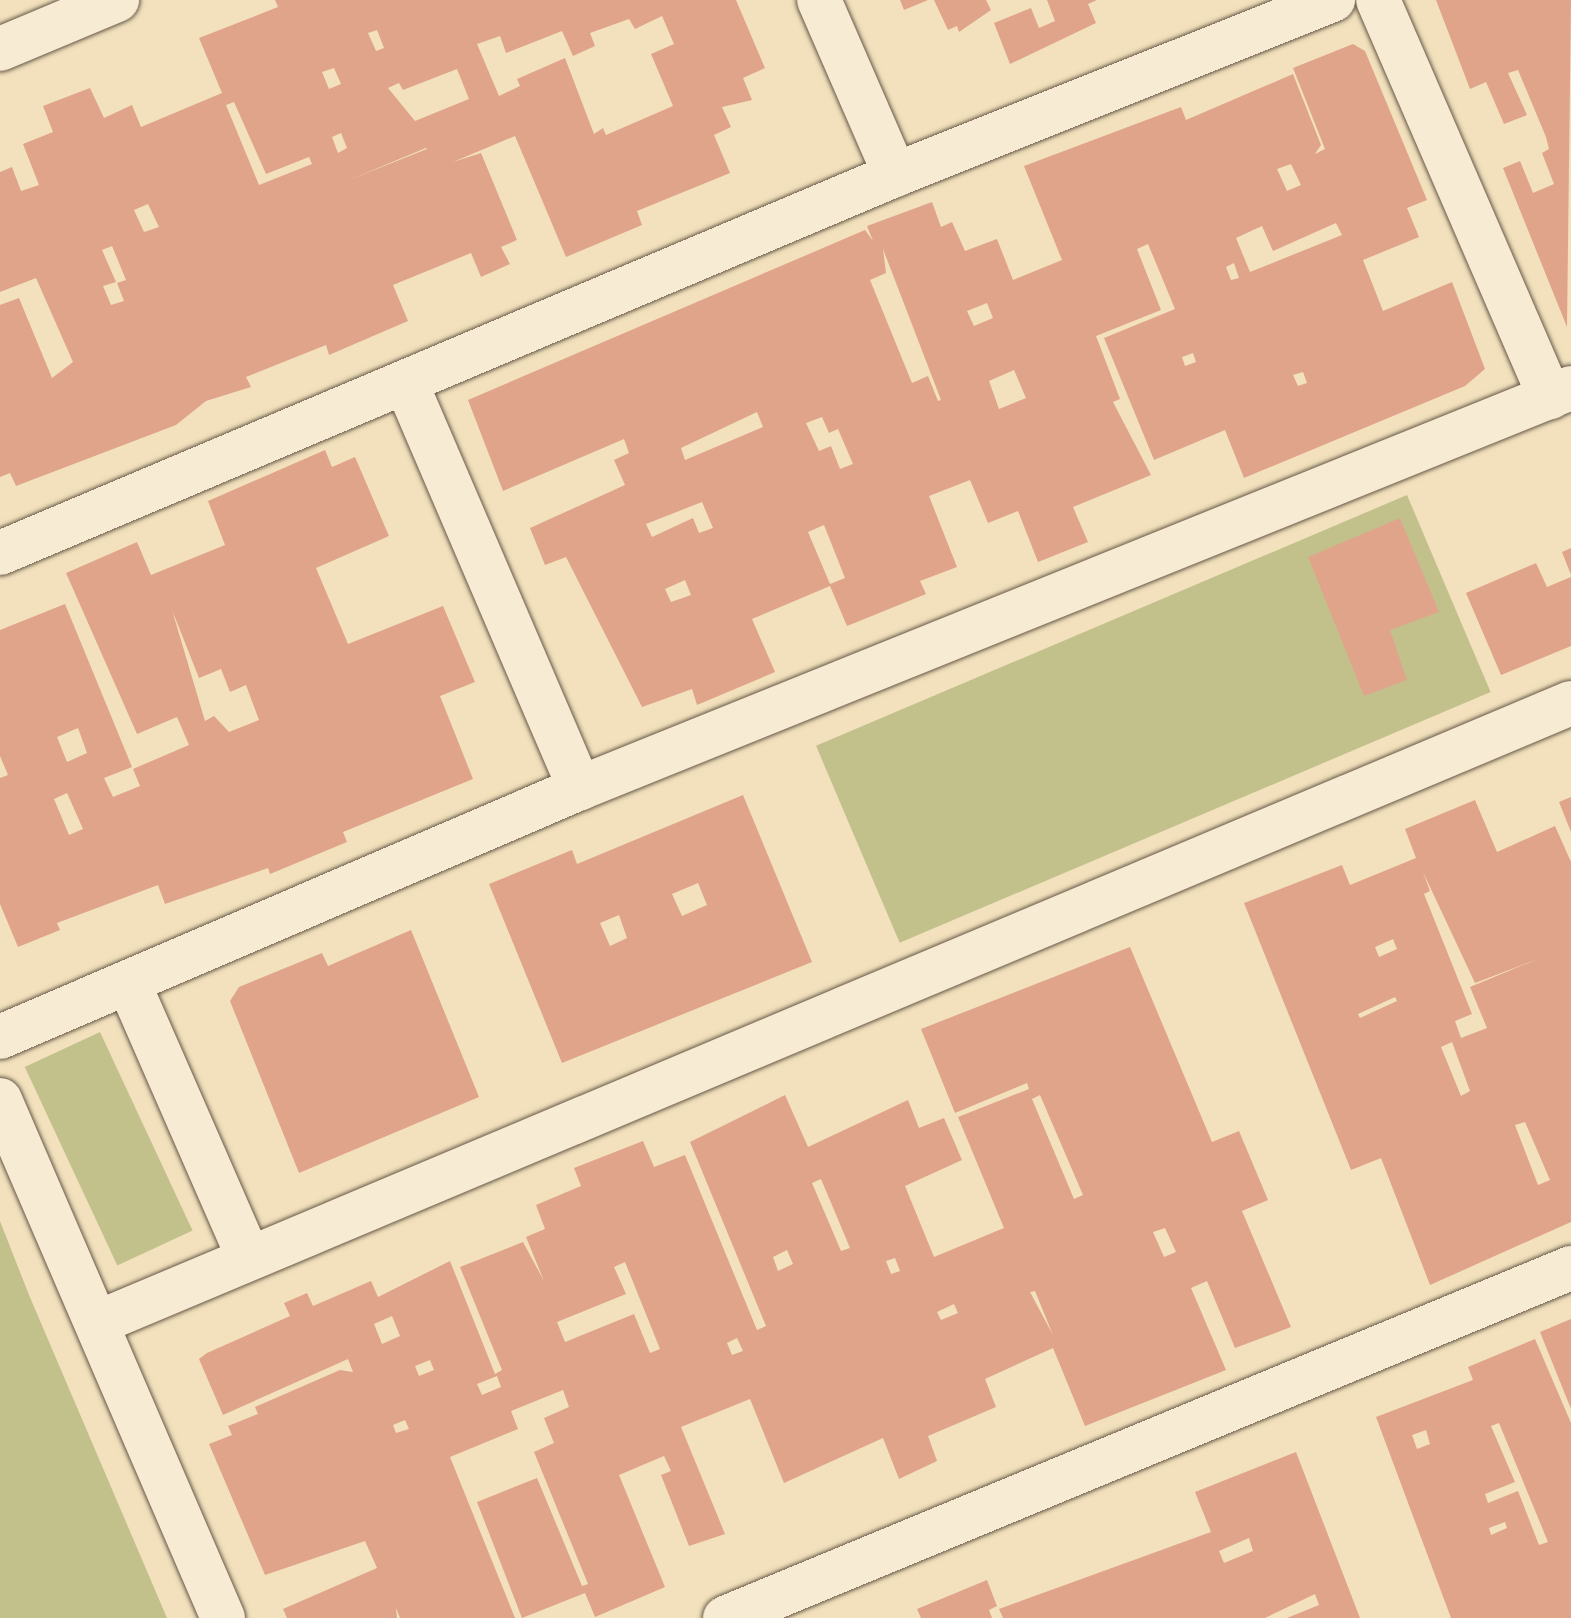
<!DOCTYPE html>
<style>
body{margin:0}
#map{position:relative;width:1571px;height:1618px;overflow:hidden;background:#f2e1bc;font-family:"IM FELL Great Primer",serif}
div>[style]{position:absolute}
.green>*{inset:0;background:#c2c18c;transform-origin:0 0}
.building>*{inset:0;background:#e0a48b}
.roads{filter:drop-shadow(0 0 2px #675848) drop-shadow(0 0 2px #675848)}
.minor>*{height:44px;margin:-22px;padding:0 22px;transform-origin:22px;border-radius:22px;background:#f7ecd3}
span{translate:-50% -50%;white-space:nowrap;text-align:center;line-height:1.15;-webkit-text-stroke:6px #f7ecd3;paint-order:stroke}
</style>
<div id="map">
<div class="green">
<div style="left:1407px;top:495px;width:214px;height:642px;rotate:67deg"></div>
<div style="left:100px;top:1032px;width:219px;height:83px;rotate:65deg"></div>
<div style="clip-path:polygon(0 1221px,29px 1295px,167px 1618px,0 1618px)"></div>
</div>
<div class="building">
<div style="clip-path:polygon(evenodd,275px 0,736px 0,765px 68px,743px 78px,752px 100px,722px 107px,731px 127px,714px 135px,730px 173px,637px 211px,642px 225px,566px 257px,515px 136px,453px 162px,481px 153px,517px 240px,501px 247px,510px 264px,481px 277px,471px 253px,393px 285px,408px 321px,329px 355px,326px 345px,246px 377px,251px 387px,206px 401px,176px 425px,16px 486px,10px 473px,0 477px,0 305px,19px 298px,52px 378px,73px 362px,36px 278px,0 292px,0 172px,12px 167px,21px 191px,39px 185px,23px 144px,53px 132px,43px 106px,90px 88px,104px 118px,132px 105px,141px 127px,222px 93px,199px 38px,278px 7px,275px 0,662px 16px,674px 44px,651px 54px,673px 106px,606px 135px,603px 128px,594px 134px,565px 58px,517px 79px,520px 86px,499px 96px,477px 44px,500px 36px,506px 53px,562px 31px,573px 56px,595px 46px,590px 33px,629px 19px,635px 29px,662px 16px,275px 0,377px 30px,384px 48px,376px 51px,368px 33px,377px 30px,275px 0,334px 68px,341px 84px,329px 89px,322px 72px,334px 68px,275px 0,457px 69px,469px 99px,415px 121px,388px 88px,399px 83px,403px 90px,457px 69px,275px 0,234px 102px,266px 174px,309px 157px,312px 164px,259px 185px,226px 105px,234px 102px,275px 0,341px 133px,347px 148px,338px 153px,332px 137px,341px 133px,275px 0,426px 148px,427px 149px,349px 180px,426px 148px,275px 0,148px 204px,159px 227px,144px 232px,134px 210px,148px 204px,275px 0,112px 246px,126px 280px,117px 283px,124px 301px,111px 305px,103px 286px,116px 282px,102px 250px,112px 246px)"></div>
<div style="clip-path:polygon(900px 0,928px 0,904px 10px)"></div>
<div style="clip-path:polygon(934px 0,986px 0,991px 10px,959px 32px,957px 26px,948px 30px)"></div>
<div style="clip-path:polygon(1047px 0,1097px 0,1088px 4px,1096px 23px,1010px 64px,994px 23px,1031px 8px,1039px 28px,1055px 21px)"></div>
<div style="clip-path:polygon(1436px 0,1571px 0,1567px 327px,1503px 168px,1520px 161px,1533px 193px,1554px 184px,1542px 153px,1549px 149px,1546px 137px,1518px 70px,1508px 73px,1527px 115px,1504px 124px,1486px 82px,1470px 89px)"></div>
<div style="clip-path:polygon(evenodd,1353px 44px,1365px 51px,1427px 200px,1407px 208px,1419px 237px,1363px 260px,1383px 311px,1452px 282px,1485px 369px,1465px 386px,1244px 478px,1225px 430px,1154px 460px,1104px 338px,1175px 309px,1148px 244px,1137px 249px,1161px 310px,1096px 336px,1120px 399px,1113px 402px,1151px 475px,1073px 507px,1088px 542px,1038px 562px,1018px 511px,988px 523px,970px 480px,929px 496px,957px 567px,920px 581px,926px 594px,847px 626px,830px 586px,752px 619px,775px 672px,697px 705px,692px 689px,642px 707px,566px 557px,545px 565px,530px 528px,625px 485px,614px 460px,629px 453px,624px 439px,503px 491px,468px 400px,865px 230px,873px 241px,867px 226px,932px 202px,941px 227px,952px 222px,965px 251px,997px 239px,1013px 280px,1062px 260px,1024px 166px,1181px 107px,1186px 120px,1293px 74px,1321px 145px,1315px 154px,1325px 149px,1293px 68px,1353px 44px,1291px 164px,1301px 185px,1287px 191px,1277px 169px,1291px 164px,1353px 44px,1336px 223px,1342px 235px,1250px 272px,1236px 238px,1262px 226px,1273px 251px,1336px 223px,1353px 44px,883px 249px,941px 400px,938px 401px,928px 376px,912px 383px,870px 280px,886px 273px,883px 249px,1353px 44px,1234px 263px,1239px 278px,1231px 280px,1226px 267px,1234px 263px,1353px 44px,987px 303px,993px 318px,974px 326px,967px 311px,987px 303px,1353px 44px,1193px 353px,1196px 362px,1185px 366px,1182px 357px,1193px 353px,1353px 44px,1014px 370px,1026px 398px,999px 409px,989px 381px,1014px 370px,1353px 44px,1303px 372px,1307px 383px,1298px 386px,1293px 375px,1303px 372px,1353px 44px,757px 412px,763px 427px,685px 460px,681px 448px,757px 412px,1353px 44px,822px 417px,829px 433px,838px 429px,853px 464px,840px 469px,831px 446px,819px 451px,806px 423px,822px 417px,1353px 44px,702px 502px,713px 528px,699px 533px,693px 518px,652px 537px,646px 524px,702px 502px,1353px 44px,824px 525px,845px 578px,830px 584px,808px 532px,824px 525px,1353px 44px,685px 580px,691px 595px,671px 602px,665px 589px,685px 580px)"></div>
<div style="clip-path:polygon(evenodd,325px 450px,332px 467px,355px 457px,389px 536px,316px 568px,348px 644px,443px 606px,475px 682px,440px 696px,473px 779px,343px 832px,347px 842px,270px 874px,268px 868px,165px 904px,158px 885px,57px 923px,60px 930px,18px 947px,0 904px,0 778px,8px 775px,0 756px,0 630px,65px 604px,132px 767px,104px 778px,113px 797px,140px 786px,133px 769px,189px 745px,177px 717px,137px 734px,66px 573px,137px 542px,151px 575px,225px 545px,208px 501px,325px 450px,172px 610px,199px 678px,221px 669px,230px 692px,246px 685px,259px 720px,229px 732px,214px 716px,205px 721px,172px 610px,325px 450px,78px 728px,87px 753px,67px 762px,57px 737px,78px 728px,325px 450px,67px 793px,83px 829px,69px 835px,54px 799px,67px 793px)"></div>
<div style="clip-path:polygon(1400px 518px,1439px 612px,1390px 630px,1407px 680px,1364px 696px,1308px 557px)"></div>
<div style="clip-path:polygon(1571px 548px,1571px 575px,1562px 552px)"></div>
<div style="clip-path:polygon(1536px 563px,1547px 587px,1571px 577px,1571px 646px,1501px 675px,1466px 593px)"></div>
<div style="clip-path:polygon(evenodd,743px 795px,812px 962px,562px 1063px,489px 884px,572px 850px,577px 864px,743px 795px,698px 883px,707px 905px,682px 916px,672px 894px,698px 883px,743px 795px,619px 915px,627px 938px,610px 946px,600px 923px,619px 915px)"></div>
<div style="clip-path:polygon(1571px 797px,1571px 832px,1559px 802px)"></div>
<div style="clip-path:polygon(evenodd,1475px 800px,1497px 852px,1555px 826px,1571px 862px,1571px 1222px,1430px 1285px,1381px 1158px,1351px 1170px,1244px 903px,1342px 865px,1350px 885px,1416px 858px,1405px 829px,1475px 800px,1423px 872px,1475px 983px,1540px 958px,1470px 987px,1487px 1028px,1461px 1038px,1455px 1021px,1472px 1014px,1424px 894px,1430px 891px,1423px 872px,1475px 800px,1393px 939px,1397px 949px,1379px 957px,1375px 947px,1393px 939px,1475px 800px,1395px 997px,1397px 1001px,1360px 1018px,1358px 1014px,1395px 997px,1475px 800px,1452px 1042px,1470px 1091px,1461px 1096px,1441px 1047px,1452px 1042px,1475px 800px,1525px 1122px,1550px 1180px,1538px 1185px,1515px 1125px,1525px 1122px)"></div>
<div style="clip-path:polygon(411px 930px,479px 1097px,299px 1173px,230px 1001px,239px 987px,322px 953px,328px 966px)"></div>
<div style="clip-path:polygon(evenodd,1130px 947px,1212px 1142px,1239px 1131px,1268px 1200px,1242px 1211px,1291px 1327px,1235px 1348px,1207px 1281px,1191px 1288px,1226px 1370px,1085px 1426px,1053px 1348px,985px 1379px,996px 1407px,928px 1436px,937px 1461px,899px 1479px,883px 1438px,784px 1483px,750px 1399px,681px 1427px,725px 1534px,689px 1546px,661px 1475px,671px 1471px,664px 1456px,619px 1475px,665px 1587px,595px 1617px,585px 1593px,522px 1618px,477px 1502px,537px 1478px,582px 1586px,588px 1584px,534px 1452px,554px 1443px,544px 1418px,569px 1407px,563px 1390px,511px 1411px,518px 1429px,450px 1457px,515px 1618px,400px 1618px,396px 1608px,397px 1618px,287px 1618px,283px 1609px,377px 1568px,365px 1541px,265px 1575px,209px 1444px,232px 1435px,228px 1426px,258px 1414px,255px 1407px,340px 1370px,353px 1372px,348px 1359px,223px 1415px,199px 1359px,207px 1353px,290px 1316px,284px 1303px,307px 1293px,313px 1306px,371px 1281px,378px 1297px,450px 1261px,495px 1374px,502px 1370px,460px 1267px,523px 1242px,544px 1281px,526px 1237px,545px 1229px,536px 1205px,581px 1186px,574px 1168px,643px 1141px,654px 1167px,685px 1155px,757px 1330px,766px 1326px,690px 1142px,785px 1095px,808px 1147px,908px 1100px,919px 1128px,944px 1118px,962px 1160px,905px 1186px,934px 1257px,1004px 1228px,958px 1117px,1029px 1089px,1027px 1083px,955px 1113px,921px 1029px,1130px 947px,1040px 1095px,1083px 1195px,1074px 1199px,1032px 1099px,1040px 1095px,1130px 947px,821px 1179px,850px 1248px,841px 1251px,812px 1183px,821px 1179px,1130px 947px,1165px 1228px,1176px 1252px,1164px 1257px,1153px 1232px,1165px 1228px,1130px 947px,787px 1250px,793px 1264px,778px 1271px,773px 1257px,787px 1250px,1130px 947px,895px 1258px,900px 1271px,891px 1274px,886px 1261px,895px 1258px,1130px 947px,625px 1262px,660px 1349px,650px 1353px,634px 1314px,565px 1342px,557px 1322px,626px 1294px,614px 1267px,625px 1262px,1130px 947px,1035px 1291px,1053px 1335px,1030px 1292px,1035px 1291px,1130px 947px,954px 1304px,958px 1313px,941px 1320px,937px 1312px,954px 1304px,1130px 947px,392px 1316px,400px 1336px,382px 1344px,374px 1324px,392px 1316px,1130px 947px,737px 1338px,743px 1351px,732px 1355px,727px 1343px,737px 1338px,1130px 947px,430px 1360px,434px 1370px,419px 1376px,415px 1366px,430px 1360px,1130px 947px,497px 1376px,501px 1387px,482px 1395px,477px 1384px,497px 1376px,1130px 947px,405px 1420px,409px 1429px,396px 1433px,393px 1425px,405px 1420px)"></div>
<div style="clip-path:polygon(1571px 1319px,1571px 1409px,1540px 1332px)"></div>
<div style="clip-path:polygon(evenodd,1535px 1339px,1571px 1423px,1571px 1618px,1451px 1618px,1376px 1417px,1473px 1380px,1468px 1367px,1535px 1339px,1499px 1423px,1548px 1542px,1539px 1545px,1518px 1491px,1488px 1503px,1485px 1494px,1515px 1482px,1491px 1426px,1499px 1423px,1535px 1339px,1426px 1430px,1430px 1444px,1417px 1449px,1412px 1435px,1426px 1430px,1535px 1339px,1505px 1522px,1507px 1528px,1491px 1535px,1489px 1528px,1505px 1522px)"></div>
<div style="clip-path:polygon(evenodd,1296px 1452px,1360px 1618px,1287px 1618px,1319px 1605px,1315px 1594px,1265px 1618px,1003px 1618px,999px 1609px,1211px 1532px,1195px 1492px,1296px 1452px,1249px 1538px,1253px 1551px,1224px 1563px,1219px 1551px,1249px 1538px)"></div>
<div style="clip-path:polygon(987px 1580px,997px 1606px,989px 1610px,992px 1618px,921px 1618px,917px 1609px)"></div>
</div>
<div class="roads">
<div class="minor">
<div style="left:819px;top:0;width:191px;rotate:66.5deg"></div>
<div style="left:1378px;top:0;width:433px;rotate:66.6deg"></div>
<div style="left:0;top:49px;width:127px;rotate:-22.7deg"></div>
<div style="left:406px;top:383px;width:441px;rotate:66.8deg"></div>
<div style="left:0;top:553px;width:972px;rotate:-22.9deg"></div>
<div style="left:895px;top:175px;width:472px;rotate:-21.8deg"></div>
<div style="left:129px;top:984px;width:297px;rotate:66.4deg"></div>
<div style="left:0;top:1037px;width:631px;rotate:-23.23deg"></div>
<div style="left:580px;top:788px;width:1069px;rotate:-21.98deg"></div>
<div style="left:0;top:1100px;width:564px;rotate:66.71deg"></div>
<div style="left:99px;top:1322px;width:1597px;rotate:-22.81deg"></div>
<div style="left:725px;top:1618px;width:916px;rotate:-22.48deg"></div>
</div>
</div>
</div>
